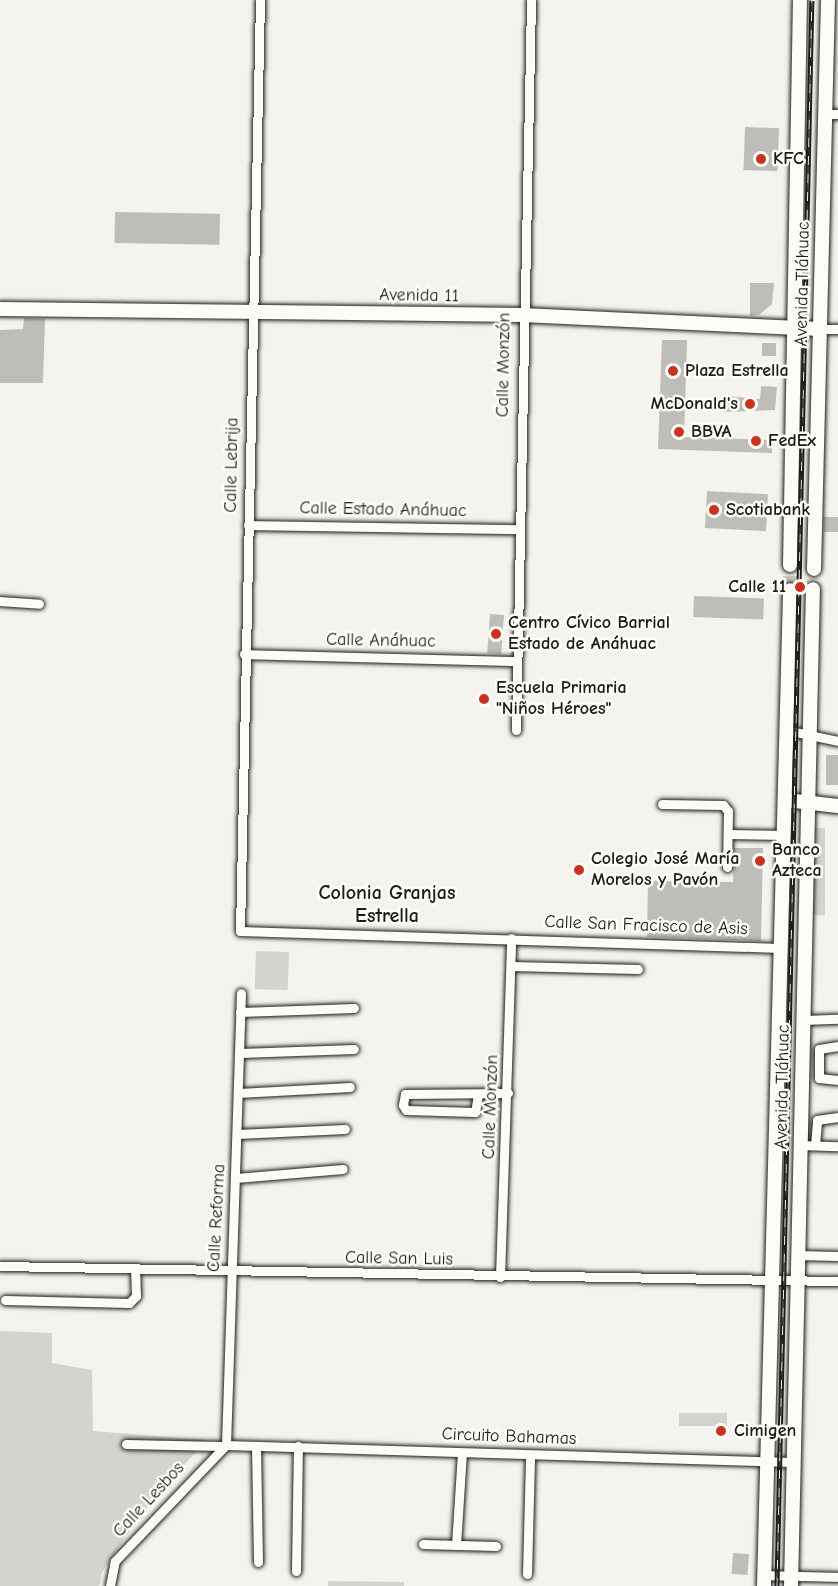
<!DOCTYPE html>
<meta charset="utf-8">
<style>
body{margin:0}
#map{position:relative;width:838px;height:1586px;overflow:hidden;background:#f4f3ee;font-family:"Comic Neue",sans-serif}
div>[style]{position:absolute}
.green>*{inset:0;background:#d4d3cf;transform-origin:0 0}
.building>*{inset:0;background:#bebdba;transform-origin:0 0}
.secondary-tunnel>*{height:14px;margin-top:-7px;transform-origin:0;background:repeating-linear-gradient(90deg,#c9c8c4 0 14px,transparent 0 21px)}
.roads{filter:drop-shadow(0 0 2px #1c1c1c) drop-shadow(0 0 2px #1c1c1c)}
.street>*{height:9px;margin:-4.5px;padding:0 4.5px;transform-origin:4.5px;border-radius:4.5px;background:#fdfcf7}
.secondary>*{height:14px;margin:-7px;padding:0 7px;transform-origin:7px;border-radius:7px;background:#fdfcf7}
.rail>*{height:5px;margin-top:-2.5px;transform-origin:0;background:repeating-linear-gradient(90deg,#fdfcf7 0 9px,#1c1c1c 0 18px);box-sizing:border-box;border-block:2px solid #1c1c1c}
.dots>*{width:16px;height:16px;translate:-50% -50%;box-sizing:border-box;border:3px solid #fdfcf7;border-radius:50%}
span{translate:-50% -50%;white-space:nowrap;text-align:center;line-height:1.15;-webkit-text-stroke:5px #fdfcf7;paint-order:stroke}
.poi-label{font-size:18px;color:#1c1c1c;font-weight:700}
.left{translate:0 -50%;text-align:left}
.right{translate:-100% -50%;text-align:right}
.street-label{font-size:18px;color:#1c1c1c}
.neighbourhood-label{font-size:20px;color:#1c1c1c;font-weight:700}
</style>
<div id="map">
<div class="green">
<div style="left:812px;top:828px;width:13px;height:87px"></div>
<div style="left:256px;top:951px;width:33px;height:38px;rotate:2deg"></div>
<div style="clip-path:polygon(0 1331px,52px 1333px,52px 1363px,92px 1370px,93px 1431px,206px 1440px,139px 1517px,102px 1572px,99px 1586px,0 1586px)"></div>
<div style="left:679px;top:1413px;width:48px;height:13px"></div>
<div style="clip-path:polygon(328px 1581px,404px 1582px,404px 1586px,328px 1586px)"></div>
</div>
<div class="building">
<div style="left:745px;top:127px;width:34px;height:43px;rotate:2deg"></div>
<div style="left:115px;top:212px;width:105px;height:31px;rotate:1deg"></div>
<div style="clip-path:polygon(750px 283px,774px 283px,772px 304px,759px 315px,750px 316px)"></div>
<div style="clip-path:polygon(24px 318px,45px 319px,43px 383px,0 383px,0 330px,23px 329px)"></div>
<div style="clip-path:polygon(662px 340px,687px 340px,684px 437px,772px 440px,772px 453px,658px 449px)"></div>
<div style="left:762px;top:343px;width:14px;height:13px"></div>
<div style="clip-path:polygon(761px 386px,777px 387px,775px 410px,724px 412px,725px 396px,760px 399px)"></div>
<div style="left:707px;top:491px;width:61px;height:37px;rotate:3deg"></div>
<div style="left:824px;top:517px;width:14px;height:15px"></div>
<div style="left:694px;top:596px;width:70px;height:21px;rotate:2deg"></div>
<div style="left:490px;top:614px;width:14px;height:39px;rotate:4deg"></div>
<div style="left:826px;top:755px;width:12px;height:30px"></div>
<div style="clip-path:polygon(734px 848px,763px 848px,761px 941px,647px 937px,648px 881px,733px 882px)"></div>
<div style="left:733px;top:1553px;width:16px;height:21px;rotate:4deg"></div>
</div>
<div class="secondary-tunnel">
<div style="left:790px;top:590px;width:25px;rotate:-90deg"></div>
</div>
<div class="roads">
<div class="street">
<div style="left:260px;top:0;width:931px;rotate:91.23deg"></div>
<div style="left:240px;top:931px;width:540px;rotate:1.8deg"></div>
<div style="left:824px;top:114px;width:14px"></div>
<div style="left:820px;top:329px;width:18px"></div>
<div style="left:248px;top:525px;width:269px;rotate:0.9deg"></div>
<div style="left:0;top:601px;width:39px;rotate:4deg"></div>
<div style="left:244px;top:654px;width:272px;rotate:1.5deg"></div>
<div style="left:516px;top:730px;width:730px;rotate:-88.82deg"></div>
<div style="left:786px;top:730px;width:53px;rotate:11.9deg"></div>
<div style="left:662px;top:804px;width:61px;rotate:0.9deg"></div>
<div style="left:723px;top:805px;width:8px;rotate:50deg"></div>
<div style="left:728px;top:811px;width:56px;rotate:91deg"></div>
<div style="left:728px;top:834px;width:57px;rotate:1deg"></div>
<div style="left:511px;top:966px;width:127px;rotate:1.4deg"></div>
<div style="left:240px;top:1012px;width:114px;rotate:-2deg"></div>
<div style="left:803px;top:1020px;width:35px;rotate:-2deg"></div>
<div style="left:838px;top:1046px;width:19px;rotate:171deg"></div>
<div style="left:819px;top:1049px;width:29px;rotate:90deg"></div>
<div style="left:819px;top:1078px;width:19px;rotate:6deg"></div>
<div style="left:240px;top:1053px;width:114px;rotate:-2deg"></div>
<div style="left:238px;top:1093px;width:112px;rotate:-3.1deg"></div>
<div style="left:478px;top:1094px;width:18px;rotate:99deg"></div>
<div style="left:475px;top:1112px;width:69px;rotate:-178.3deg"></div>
<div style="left:406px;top:1110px;width:6px;rotate:-121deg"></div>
<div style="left:403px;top:1105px;width:11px;rotate:-80deg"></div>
<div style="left:405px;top:1094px;width:103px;rotate:-0.6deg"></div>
<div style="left:237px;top:1134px;width:108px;rotate:-2.7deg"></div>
<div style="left:800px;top:1145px;width:38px;rotate:2deg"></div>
<div style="left:815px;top:1145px;width:25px;rotate:-85deg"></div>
<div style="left:817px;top:1120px;width:21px;rotate:-8deg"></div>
<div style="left:236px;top:1178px;width:107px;rotate:-4.8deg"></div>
<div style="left:797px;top:1255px;width:41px;rotate:1.4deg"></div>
<div style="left:0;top:1266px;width:838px;rotate:1.03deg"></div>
<div style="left:500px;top:1277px;width:339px;rotate:-88.1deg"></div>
<div style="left:5px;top:1300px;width:124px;rotate:1.4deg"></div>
<div style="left:129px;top:1303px;width:10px;rotate:-45deg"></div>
<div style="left:136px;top:1296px;width:26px;rotate:-92deg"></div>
<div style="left:126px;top:1444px;width:96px;rotate:1.2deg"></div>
<div style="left:226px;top:1445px;width:566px;rotate:1.72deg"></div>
<div style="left:226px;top:1445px;width:452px;rotate:-88.1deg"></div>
<div style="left:256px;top:1446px;width:116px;rotate:89deg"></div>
<div style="left:423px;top:1544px;width:73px;rotate:1.6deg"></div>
<div style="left:456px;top:1545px;width:92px;rotate:-86.3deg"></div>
<div style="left:296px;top:1571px;width:125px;rotate:-89.1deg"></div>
<div style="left:527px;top:1574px;width:118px;rotate:-88.5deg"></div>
<div style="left:764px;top:1575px;width:74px;rotate:1.5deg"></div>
<div style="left:110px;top:1586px;width:25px;rotate:-79deg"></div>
<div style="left:115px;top:1561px;width:161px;rotate:-46.3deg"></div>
</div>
<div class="secondary">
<div style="left:0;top:309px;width:522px;rotate:0.66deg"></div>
<div style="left:522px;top:315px;width:298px;rotate:2.7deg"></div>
<div style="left:790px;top:565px;width:565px;rotate:-88.99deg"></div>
<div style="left:814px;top:569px;width:569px;rotate:-88.59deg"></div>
<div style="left:786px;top:800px;width:52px;rotate:6.6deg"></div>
<div style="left:764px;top:1586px;width:996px;rotate:-88.5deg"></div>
<div style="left:791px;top:1586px;width:997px;rotate:-88.74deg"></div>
</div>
</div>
<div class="rail">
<div style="left:777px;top:1586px;width:1586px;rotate:-88.74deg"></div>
</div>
<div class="dots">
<div style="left:761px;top:159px;background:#c8321e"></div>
<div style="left:673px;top:371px;background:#c8321e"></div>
<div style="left:750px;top:404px;background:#c8321e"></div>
<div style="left:679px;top:432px;background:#c8321e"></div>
<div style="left:756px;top:441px;background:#c8321e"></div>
<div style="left:714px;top:510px;background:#c8321e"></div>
<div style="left:800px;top:587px;background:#c8321e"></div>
<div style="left:496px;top:634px;background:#c8321e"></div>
<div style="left:484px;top:699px;background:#c8321e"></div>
<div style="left:760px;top:861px;background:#c8321e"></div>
<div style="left:579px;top:870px;background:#c8321e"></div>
<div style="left:721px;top:1431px;background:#c8321e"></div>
</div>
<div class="poi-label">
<span class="left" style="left:773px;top:159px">KFC</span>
<span class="left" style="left:685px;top:371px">Plaza Estrella</span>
<span class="right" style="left:738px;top:404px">McDonald's</span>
<span class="left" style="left:691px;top:432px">BBVA</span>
<span class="left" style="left:768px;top:441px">FedEx</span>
<span class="left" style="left:726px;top:510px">Scotiabank</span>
<span class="right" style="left:786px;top:587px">Calle 11</span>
<span class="left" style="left:508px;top:634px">Centro Cívico Barrial<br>Estado de Anáhuac</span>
<span class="left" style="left:496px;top:699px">Escuela Primaria<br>"Niños Héroes"</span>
<span class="left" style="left:772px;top:861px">Banco<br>Azteca</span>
<span class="left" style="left:591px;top:870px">Colegio José María<br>Morelos y Pavón</span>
<span class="left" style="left:734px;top:1431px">Cimigen</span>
</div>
<div class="street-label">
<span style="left:803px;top:284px;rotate:-89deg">Avenida Tláhuac</span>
<span style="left:419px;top:296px;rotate:1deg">Avenida 11</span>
<span style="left:504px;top:365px;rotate:-89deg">Calle Monzón</span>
<span style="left:232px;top:465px;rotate:-89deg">Calle Lebrija</span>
<span style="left:383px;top:510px;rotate:1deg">Calle Estado Anáhuac</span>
<span style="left:381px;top:641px;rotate:1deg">Calle Anáhuac</span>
<span style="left:646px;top:926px;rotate:2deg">Calle San Fracisco de Asis</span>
<span style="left:783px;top:1087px;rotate:-89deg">Avenida Tláhuac</span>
<span style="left:491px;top:1107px;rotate:-88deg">Calle Monzón</span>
<span style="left:217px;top:1218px;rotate:-87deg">Calle Reforma</span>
<span style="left:399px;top:1259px;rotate:1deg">Calle San Luis</span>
<span style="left:509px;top:1437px;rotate:2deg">Circuito Bahamas</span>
<span style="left:149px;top:1500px;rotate:-47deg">Calle Lesbos</span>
</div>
<div class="neighbourhood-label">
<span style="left:387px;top:904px">Colonia Granjas<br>Estrella</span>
</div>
</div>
